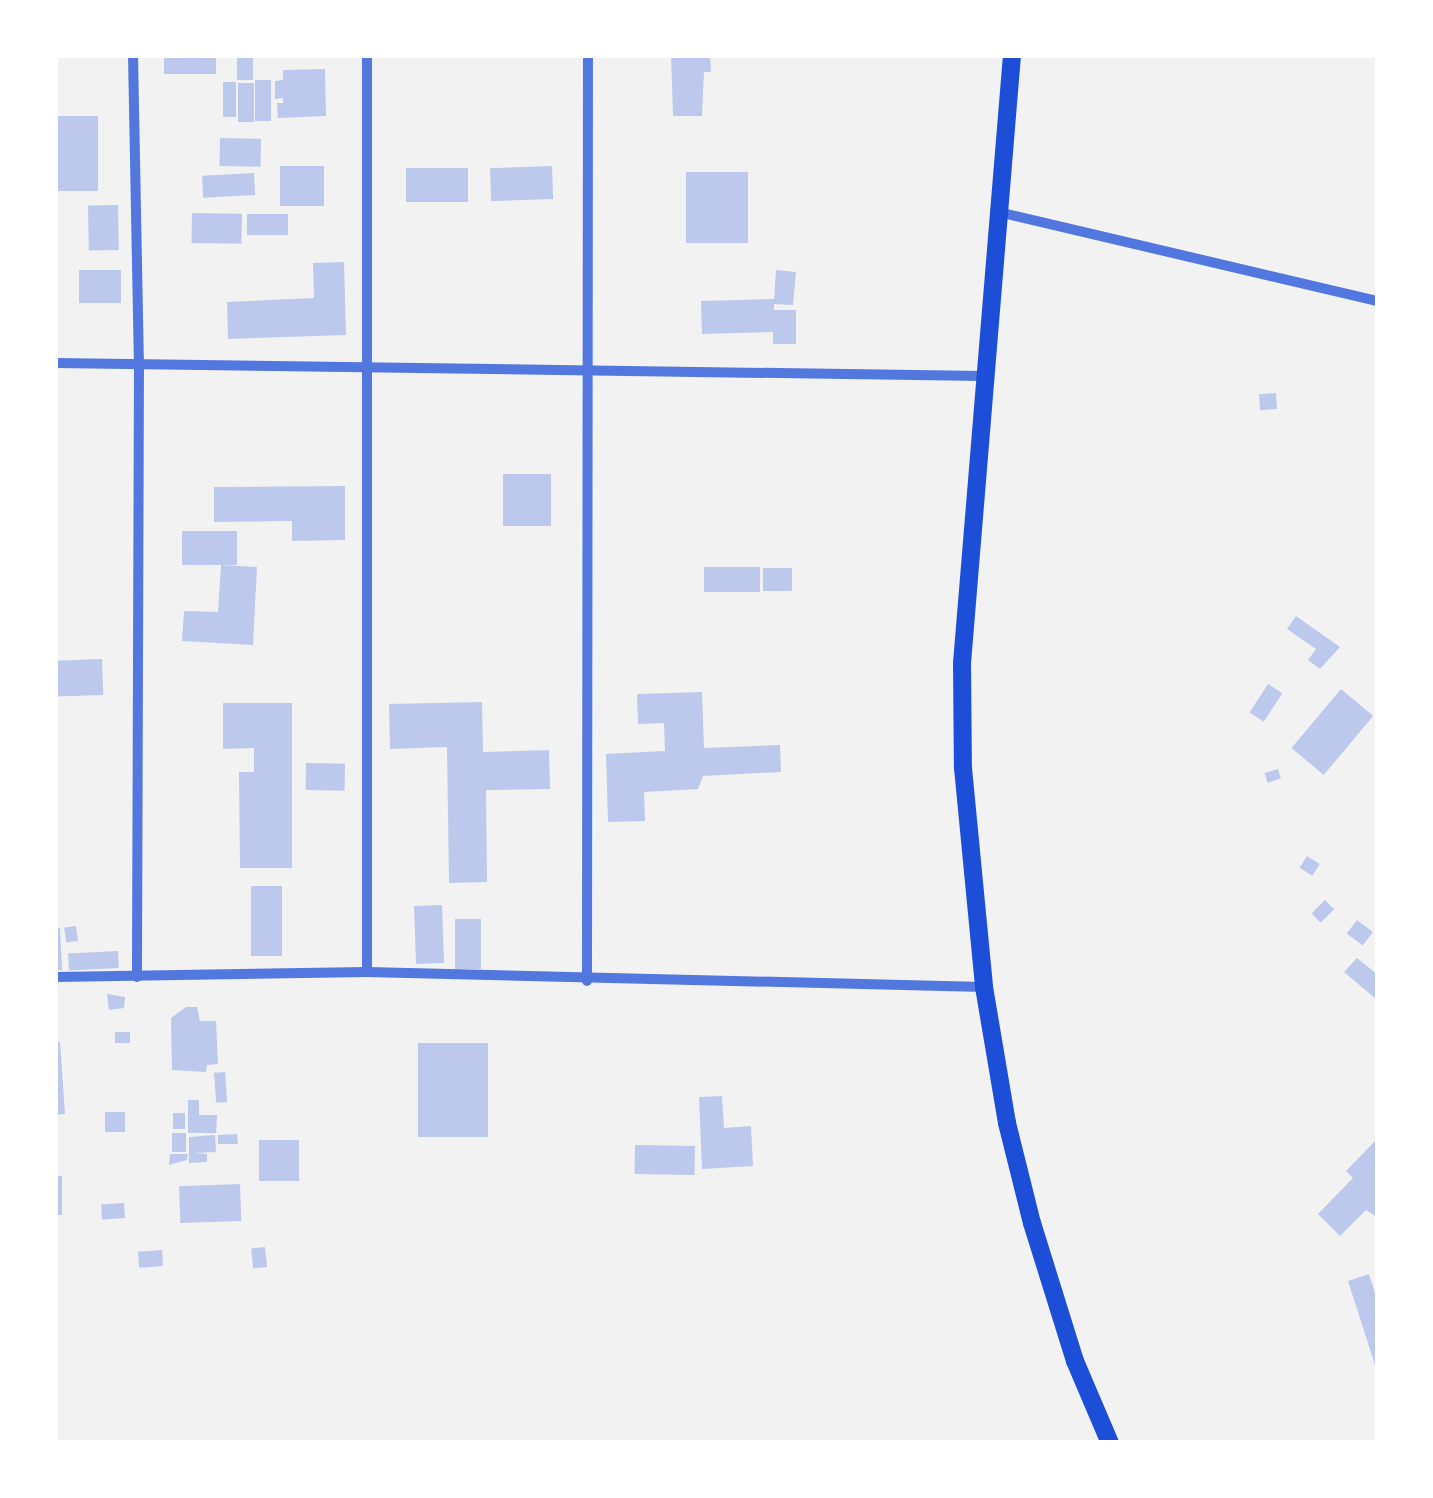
<!DOCTYPE html>
<style>
body{margin:0}
#map{position:relative;width:1433px;height:1498px;overflow:hidden;background:#f2f2f2;font-family:"Roboto Condensed",sans-serif}
div>[style]{position:absolute}
.building>*{inset:0;background:#bdc9ec;transform-origin:0 0}
.minor>*{height:10px;margin:-5px;padding:0 5px;transform-origin:5px;border-radius:5px;background:#5277de}
.secondary>*{height:18px;margin:-9px;padding:0 9px;transform-origin:9px;border-radius:9px;background:#1d4ed8}
span{translate:-50% -50%;white-space:nowrap;text-align:center;line-height:1.15;-webkit-text-stroke:8px #fff;paint-order:stroke}
.frame{position:absolute;inset:0;border:58px solid #fff;pointer-events:none}
</style>
<div id="map">
<div class="building">
<div style="left:164px;top:55px;width:52px;height:19px"></div>
<div style="left:237px;top:55px;width:16px;height:25px"></div>
<div style="clip-path:polygon(671px 55px,710px 55px,711px 72px,704px 72px,702px 116px,673px 116px)"></div>
<div style="clip-path:polygon(325px 69px,326px 116px,278px 118px,277px 103px,283px 103px,283px 98px,275px 99px,275px 81px,283px 80px,283px 70px)"></div>
<div style="left:255px;top:80px;width:16px;height:41px"></div>
<div style="left:223px;top:82px;width:13px;height:35px"></div>
<div style="left:238px;top:83px;width:16px;height:39px"></div>
<div style="left:55px;top:116px;width:43px;height:75px"></div>
<div style="left:220px;top:138px;width:41px;height:28px;rotate:1deg"></div>
<div style="left:324px;top:166px;width:40px;height:44px;rotate:90deg"></div>
<div style="left:552px;top:166px;width:33px;height:62px;rotate:88deg"></div>
<div style="left:406px;top:168px;width:62px;height:34px"></div>
<div style="left:686px;top:172px;width:62px;height:71px"></div>
<div style="left:254px;top:173px;width:22px;height:52px;rotate:87deg"></div>
<div style="left:118px;top:205px;width:45px;height:30px;rotate:89deg"></div>
<div style="left:192px;top:213px;width:50px;height:30px;rotate:1deg"></div>
<div style="left:288px;top:214px;width:21px;height:41px;rotate:90deg"></div>
<div style="clip-path:polygon(344px 262px,346px 335px,228px 339px,227px 302px,314px 298px,313px 263px)"></div>
<div style="left:121px;top:270px;width:33px;height:42px;rotate:90deg"></div>
<div style="clip-path:polygon(776px 270px,796px 272px,793px 305px,774px 304px,774px 310px,796px 310px,796px 344px,773px 344px,773px 332px,702px 334px,701px 301px,774px 299px)"></div>
<div style="left:1276px;top:393px;width:16px;height:17px;rotate:86deg"></div>
<div style="left:503px;top:474px;width:48px;height:52px"></div>
<div style="clip-path:polygon(345px 486px,345px 540px,292px 541px,292px 521px,214px 522px,214px 487px)"></div>
<div style="left:182px;top:531px;width:55px;height:34px"></div>
<div style="clip-path:polygon(221px 565px,257px 567px,253px 645px,182px 641px,184px 611px,218px 612px)"></div>
<div style="left:760px;top:567px;width:25px;height:56px;rotate:90deg"></div>
<div style="left:763px;top:568px;width:29px;height:23px"></div>
<div style="clip-path:polygon(1296px 616px,1340px 647px,1320px 669px,1308px 660px,1316px 649px,1287px 629px)"></div>
<div style="left:102px;top:659px;width:36px;height:47px;rotate:88deg"></div>
<div style="left:1268px;top:684px;width:17px;height:34px;rotate:33deg"></div>
<div style="left:1341px;top:689px;width:42px;height:77px;rotate:40deg"></div>
<div style="clip-path:polygon(702px 692px,704px 748px,780px 745px,781px 772px,703px 776px,698px 789px,644px 792px,645px 821px,608px 822px,606px 754px,665px 751px,664px 723px,638px 724px,637px 694px)"></div>
<div style="clip-path:polygon(482px 702px,483px 752px,549px 750px,550px 789px,486px 790px,487px 882px,449px 883px,447px 747px,390px 749px,389px 704px)"></div>
<div style="clip-path:polygon(223px 703px,292px 703px,292px 868px,240px 868px,239px 772px,254px 772px,254px 748px,223px 749px)"></div>
<div style="left:306px;top:763px;width:39px;height:27px;rotate:1deg"></div>
<div style="left:1278px;top:769px;width:10px;height:14px;rotate:73deg"></div>
<div style="left:1307px;top:856px;width:15px;height:14px;rotate:32deg"></div>
<div style="left:251px;top:886px;width:31px;height:70px"></div>
<div style="left:1325px;top:900px;width:13px;height:19px;rotate:45deg"></div>
<div style="left:442px;top:905px;width:58px;height:28px;rotate:88deg"></div>
<div style="left:455px;top:919px;width:26px;height:50px"></div>
<div style="left:1357px;top:920px;width:20px;height:17px;rotate:37deg"></div>
<div style="left:76px;top:926px;width:15px;height:12px;rotate:82deg"></div>
<div style="clip-path:polygon(55px 928px,60px 928px,62px 970px,55px 970px)"></div>
<div style="left:118px;top:951px;width:17px;height:50px;rotate:87deg"></div>
<div style="clip-path:polygon(1357px 958px,1378px 975px,1375px 998px,1344px 972px)"></div>
<div style="clip-path:polygon(107px 994px,125px 997px,124px 1008px,109px 1010px)"></div>
<div style="clip-path:polygon(186px 1007px,197px 1007px,200px 1021px,216px 1021px,218px 1064px,207px 1065px,206px 1072px,172px 1070px,171px 1018px)"></div>
<div style="left:130px;top:1032px;width:11px;height:15px;rotate:90deg"></div>
<div style="clip-path:polygon(55px 1041px,60px 1042px,65px 1114px,55px 1115px)"></div>
<div style="left:418px;top:1043px;width:70px;height:94px"></div>
<div style="left:225px;top:1072px;width:30px;height:11px;rotate:86deg"></div>
<div style="clip-path:polygon(722px 1096px,724px 1128px,751px 1126px,753px 1166px,702px 1169px,699px 1097px)"></div>
<div style="clip-path:polygon(188px 1100px,199px 1100px,199px 1115px,217px 1115px,216px 1133px,188px 1133px)"></div>
<div style="left:105px;top:1112px;width:20px;height:20px"></div>
<div style="left:173px;top:1113px;width:12px;height:16px"></div>
<div style="left:172px;top:1133px;width:14px;height:19px"></div>
<div style="clip-path:polygon(237px 1134px,238px 1144px,218px 1144px,218px 1135px)"></div>
<div style="clip-path:polygon(215px 1135px,216px 1152px,194px 1153px,207px 1154px,207px 1162px,189px 1163px,189px 1137px)"></div>
<div style="clip-path:polygon(1378px 1138px,1378px 1218px,1366px 1210px,1340px 1236px,1318px 1214px,1353px 1178px,1346px 1171px)"></div>
<div style="left:299px;top:1140px;width:41px;height:40px;rotate:90deg"></div>
<div style="left:635px;top:1145px;width:60px;height:29px;rotate:1deg"></div>
<div style="clip-path:polygon(170px 1154px,188px 1154px,187px 1160px,169px 1165px)"></div>
<div style="left:55px;top:1176px;width:7px;height:39px"></div>
<div style="left:240px;top:1184px;width:37px;height:61px;rotate:88deg"></div>
<div style="left:124px;top:1203px;width:15px;height:23px;rotate:86deg"></div>
<div style="left:265px;top:1247px;width:20px;height:14px;rotate:84deg"></div>
<div style="left:162px;top:1250px;width:16px;height:24px;rotate:86deg"></div>
<div style="clip-path:polygon(1369px 1274px,1378px 1302px,1377px 1371px,1348px 1281px)"></div>
</div>
<div class="minor">
<div style="left:133px;top:55px;width:306px;rotate:88.9deg"></div>
<div style="left:139px;top:361px;width:616px;rotate:90.19deg"></div>
<div style="left:367px;top:55px;width:917px;rotate:90deg"></div>
<div style="left:998px;top:212px;width:390px;rotate:13.2deg"></div>
<div style="left:55px;top:363px;width:928px;rotate:0.8deg"></div>
<div style="left:55px;top:977px;width:312px;rotate:-0.9deg"></div>
<div style="left:367px;top:972px;width:617px;rotate:1.39deg"></div>
<div style="left:587px;top:981px;width:926px;rotate:-89.94deg"></div>
</div>
<div class="secondary">
<div style="left:1012px;top:55px;width:610px;rotate:94.7deg"></div>
<div style="left:962px;top:663px;width:105px;rotate:89.5deg"></div>
<div style="left:963px;top:768px;width:220px;rotate:84.5deg"></div>
<div style="left:984px;top:987px;width:138px;rotate:80.4deg"></div>
<div style="left:1007px;top:1123px;width:103px;rotate:76deg"></div>
<div style="left:1032px;top:1223px;width:145px;rotate:72.7deg"></div>
<div style="left:1075px;top:1361px;width:89px;rotate:66.9deg"></div>
</div>
<div class="frame"></div>
</div>
